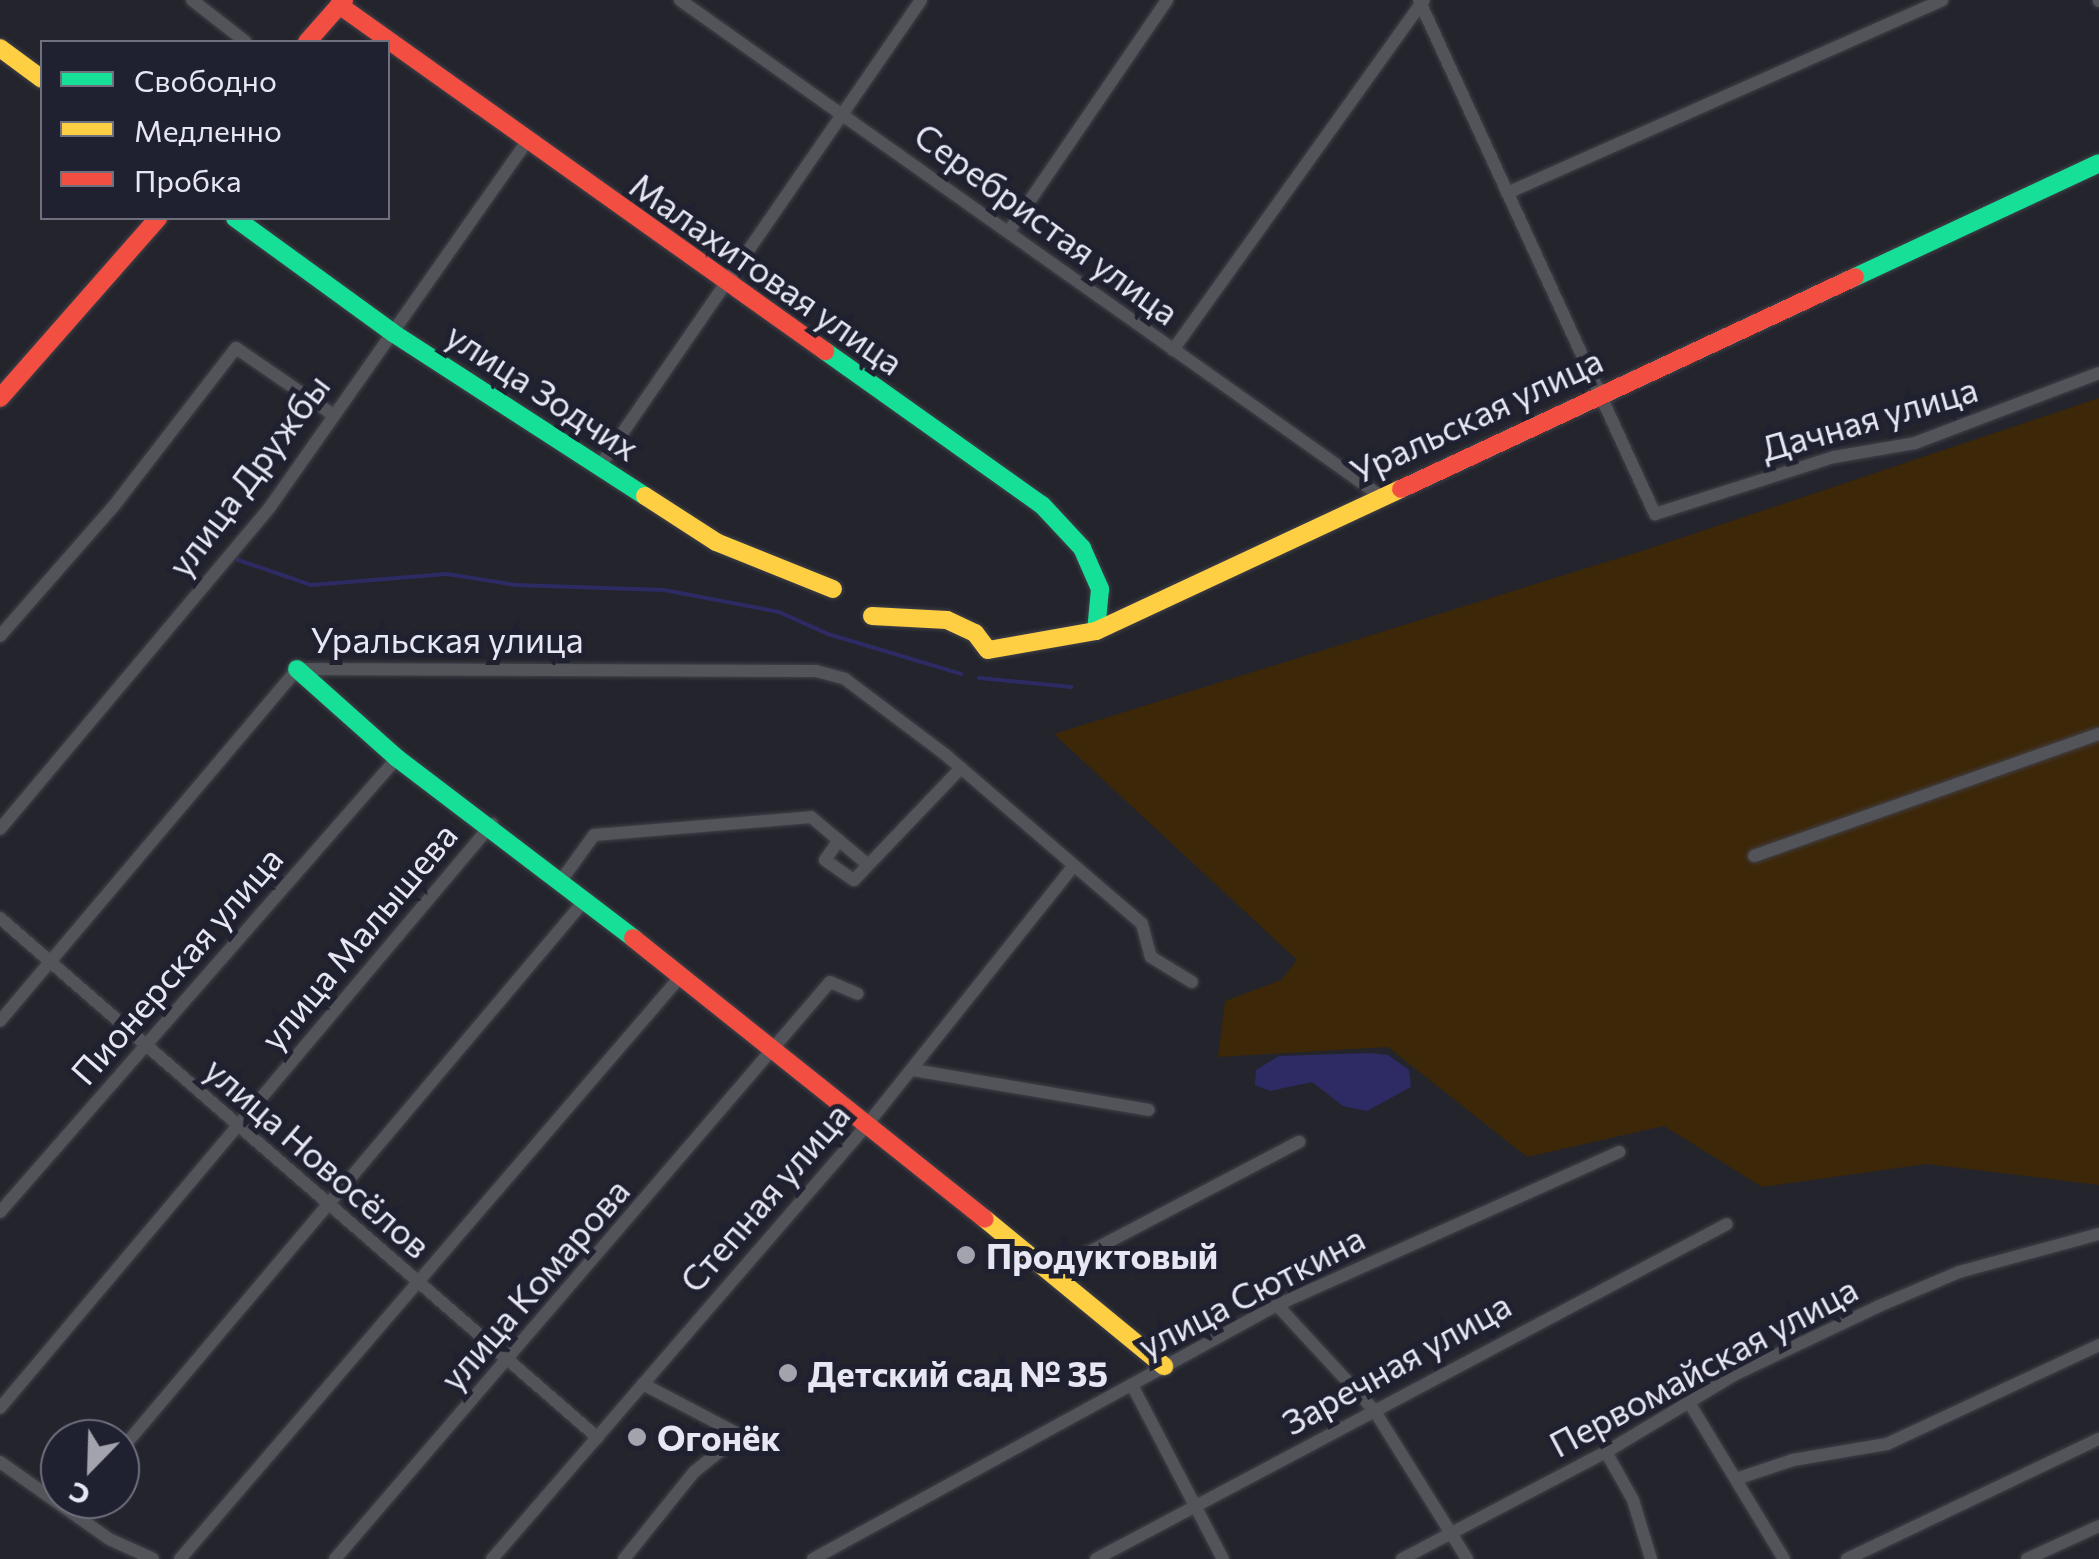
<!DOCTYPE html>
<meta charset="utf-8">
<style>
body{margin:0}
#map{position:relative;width:2099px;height:1559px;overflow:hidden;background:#23242c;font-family:Commissioner,sans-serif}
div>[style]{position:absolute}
.green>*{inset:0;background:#3d2709}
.water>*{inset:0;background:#2e2b64}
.stream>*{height:4px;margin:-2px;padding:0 2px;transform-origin:2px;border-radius:2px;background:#2e2b64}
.roads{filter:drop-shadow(0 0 2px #404149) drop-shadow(0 0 2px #404149)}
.street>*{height:12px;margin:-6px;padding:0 6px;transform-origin:6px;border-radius:6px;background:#53535a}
.fast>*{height:18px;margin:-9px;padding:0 9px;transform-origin:9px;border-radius:9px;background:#16e098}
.slow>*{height:18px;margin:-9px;padding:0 9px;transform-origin:9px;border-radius:9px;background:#ffcf43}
.jam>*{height:18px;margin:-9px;padding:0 9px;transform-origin:9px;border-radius:9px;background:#f24e42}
.dots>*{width:28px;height:28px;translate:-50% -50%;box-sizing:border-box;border:5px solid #1f2030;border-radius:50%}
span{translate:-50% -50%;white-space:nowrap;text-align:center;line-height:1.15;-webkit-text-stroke:10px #1f2030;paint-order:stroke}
.street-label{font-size:35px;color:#e6e7f3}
.poi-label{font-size:35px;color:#e6e7f3;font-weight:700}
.left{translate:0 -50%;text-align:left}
.legend{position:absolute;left:40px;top:40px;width:350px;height:180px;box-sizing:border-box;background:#1f2030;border:2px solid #6f707e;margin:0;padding:12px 18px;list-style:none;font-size:30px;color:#e6e7f3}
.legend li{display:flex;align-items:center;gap:20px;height:50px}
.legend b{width:50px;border:2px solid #6f707e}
.north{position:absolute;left:40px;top:1419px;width:100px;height:100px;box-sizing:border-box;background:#1f2030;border:2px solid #6f707e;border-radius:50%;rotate:203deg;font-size:28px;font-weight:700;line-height:40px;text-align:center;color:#e6e7f3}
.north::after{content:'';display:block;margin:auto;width:35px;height:45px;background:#a2a3ad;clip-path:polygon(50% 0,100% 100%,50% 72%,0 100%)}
</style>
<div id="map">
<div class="green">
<div style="clip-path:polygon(2099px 398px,2099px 1185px,1926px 1164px,1762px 1187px,1664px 1126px,1527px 1157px,1388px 1047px,1218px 1057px,1225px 1001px,1281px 980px,1297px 960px,1054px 734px,1648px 549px)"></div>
</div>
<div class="water">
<div style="clip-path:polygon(1370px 1053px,1388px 1055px,1409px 1070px,1411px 1087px,1367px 1111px,1343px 1106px,1312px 1082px,1270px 1091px,1255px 1085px,1256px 1070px,1279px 1056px)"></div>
</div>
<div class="stream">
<div style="left:238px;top:560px;width:77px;rotate:18.9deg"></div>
<div style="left:311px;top:585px;width:136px;rotate:-4.6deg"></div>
<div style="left:447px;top:574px;width:70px;rotate:9.1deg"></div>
<div style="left:516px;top:585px;width:148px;rotate:1.9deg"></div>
<div style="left:664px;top:590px;width:117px;rotate:10.8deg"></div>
<div style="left:779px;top:612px;width:54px;rotate:24.2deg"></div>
<div style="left:828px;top:634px;width:139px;rotate:16.7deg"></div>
<div style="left:979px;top:678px;width:93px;rotate:5.5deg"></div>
</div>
<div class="roads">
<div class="street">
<div style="left:192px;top:0;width:68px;rotate:37.9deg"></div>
<div style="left:680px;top:0;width:857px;rotate:35.3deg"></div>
<div style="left:1419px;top:0;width:566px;rotate:65.34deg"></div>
<div style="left:1655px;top:514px;width:188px;rotate:-17.7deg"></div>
<div style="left:1834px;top:457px;width:82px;rotate:-9.8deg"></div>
<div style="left:1915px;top:443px;width:197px;rotate:-20.8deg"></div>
<div style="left:2099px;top:0;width:1px;rotate:90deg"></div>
<div style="left:1507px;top:193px;width:476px;rotate:-23.9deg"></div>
<div style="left:1009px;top:231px;width:280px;rotate:-55.6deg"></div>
<div style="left:1173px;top:350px;width:431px;rotate:-54.4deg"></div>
<div style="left:599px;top:467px;width:567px;rotate:-55.41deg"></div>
<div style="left:0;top:636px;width:171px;rotate:-48.8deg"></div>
<div style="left:113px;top:507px;width:201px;rotate:-52.3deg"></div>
<div style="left:236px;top:348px;width:116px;rotate:34.5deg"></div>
<div style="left:0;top:829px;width:420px;rotate:-50deg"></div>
<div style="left:270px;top:507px;width:445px;rotate:-54.9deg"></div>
<div style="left:839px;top:840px;width:24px;rotate:125deg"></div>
<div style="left:825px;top:860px;width:35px;rotate:35deg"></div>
<div style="left:854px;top:880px;width:155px;rotate:-46.3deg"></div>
<div style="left:1754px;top:856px;width:366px;rotate:-19.5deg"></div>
<div style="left:560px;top:882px;width:58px;rotate:-54.1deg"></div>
<div style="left:594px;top:835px;width:218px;rotate:-4.7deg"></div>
<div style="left:811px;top:817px;width:73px;rotate:40deg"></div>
<div style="left:0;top:918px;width:792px;rotate:41.01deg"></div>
<div style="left:0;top:1021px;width:461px;rotate:-49.8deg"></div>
<div style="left:297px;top:669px;width:519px;rotate:0.22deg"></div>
<div style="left:816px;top:671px;width:30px;rotate:15deg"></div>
<div style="left:845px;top:679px;width:128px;rotate:37deg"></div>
<div style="left:947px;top:756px;width:257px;rotate:40.7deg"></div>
<div style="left:1142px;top:924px;width:34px;rotate:75deg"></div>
<div style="left:1151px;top:957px;width:48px;rotate:31.4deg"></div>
<div style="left:913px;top:1070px;width:239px;rotate:9.6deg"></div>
<div style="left:0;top:1212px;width:603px;rotate:-48.83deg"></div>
<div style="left:1055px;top:1270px;width:276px;rotate:-27.7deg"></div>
<div style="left:1277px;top:1305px;width:143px;rotate:47.3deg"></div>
<div style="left:1374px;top:1410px;width:176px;rotate:58deg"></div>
<div style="left:1133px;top:1387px;width:194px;rotate:62.4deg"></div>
<div style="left:1690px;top:1404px;width:181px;rotate:58.8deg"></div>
<div style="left:0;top:1408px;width:764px;rotate:-49.89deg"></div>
<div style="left:120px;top:1451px;width:721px;rotate:-49.84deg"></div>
<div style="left:1606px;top:1452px;width:55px;rotate:60.6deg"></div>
<div style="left:1633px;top:1500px;width:62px;rotate:73deg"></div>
<div style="left:0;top:1462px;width:133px;rotate:35.2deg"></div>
<div style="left:109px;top:1539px;width:48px;rotate:24.4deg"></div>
<div style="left:1739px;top:1478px;width:57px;rotate:-18.4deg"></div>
<div style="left:1793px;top:1460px;width:95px;rotate:-9.7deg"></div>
<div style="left:1887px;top:1444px;width:234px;rotate:-25deg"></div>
<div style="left:180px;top:1559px;width:769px;rotate:-49.33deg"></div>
<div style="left:335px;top:1559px;width:760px;rotate:-49.37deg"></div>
<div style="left:830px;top:982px;width:30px;rotate:23deg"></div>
<div style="left:492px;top:1559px;width:572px;rotate:-49.18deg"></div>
<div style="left:866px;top:1126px;width:332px;rotate:-51.4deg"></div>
<div style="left:624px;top:1559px;width:112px;rotate:-51.2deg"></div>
<div style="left:694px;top:1472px;width:59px;rotate:-38.8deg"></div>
<div style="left:740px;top:1435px;width:110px;rotate:-152.3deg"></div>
<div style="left:813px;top:1559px;width:529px;rotate:-28.7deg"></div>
<div style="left:1277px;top:1305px;width:375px;rotate:-24.1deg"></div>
<div style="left:1096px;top:1559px;width:714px;rotate:-27.96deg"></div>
<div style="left:1402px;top:1559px;width:230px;rotate:-27.7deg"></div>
<div style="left:1606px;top:1452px;width:152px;rotate:-31deg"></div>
<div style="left:1736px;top:1374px;width:158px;rotate:-25.4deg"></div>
<div style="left:1879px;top:1306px;width:87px;rotate:-23deg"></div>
<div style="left:1959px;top:1272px;width:145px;rotate:-15.2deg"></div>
<div style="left:1847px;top:1559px;width:279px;rotate:-25.5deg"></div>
<div style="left:2027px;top:1559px;width:79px;rotate:-24.6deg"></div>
</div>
<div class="fast">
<div style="left:235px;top:218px;width:195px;rotate:36deg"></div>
<div style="left:393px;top:333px;width:300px;rotate:32.9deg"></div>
<div style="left:1855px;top:277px;width:269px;rotate:-25deg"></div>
<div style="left:825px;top:351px;width:266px;rotate:35.4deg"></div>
<div style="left:1042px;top:505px;width:59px;rotate:47.1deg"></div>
<div style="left:1082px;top:548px;width:45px;rotate:66.3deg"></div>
<div style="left:1100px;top:589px;width:42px;rotate:95.4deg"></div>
<div style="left:297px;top:669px;width:134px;rotate:41.7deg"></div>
<div style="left:397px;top:758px;width:297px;rotate:37.3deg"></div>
</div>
<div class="slow">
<div style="left:0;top:48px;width:52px;rotate:36.4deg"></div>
<div style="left:645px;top:496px;width:85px;rotate:32.9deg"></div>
<div style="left:716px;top:542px;width:126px;rotate:21.9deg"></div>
<div style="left:872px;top:616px;width:75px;rotate:3.1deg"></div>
<div style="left:947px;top:620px;width:31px;rotate:25deg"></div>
<div style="left:975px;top:633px;width:21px;rotate:53deg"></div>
<div style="left:988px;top:650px;width:110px;rotate:-10deg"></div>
<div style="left:1096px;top:631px;width:336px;rotate:-25deg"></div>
<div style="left:985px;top:1219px;width:232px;rotate:39.4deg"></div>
</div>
<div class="jam">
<div style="left:339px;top:5px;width:597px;rotate:35.45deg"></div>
<div style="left:307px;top:42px;width:56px;rotate:-48.6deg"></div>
<div style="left:0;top:398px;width:240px;rotate:-48.7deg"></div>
<div style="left:1401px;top:489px;width:501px;rotate:-25.03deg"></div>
<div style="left:633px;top:938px;width:450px;rotate:38.6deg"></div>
</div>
</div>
<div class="dots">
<div style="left:966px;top:1255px;background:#a2a3ad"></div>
<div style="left:788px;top:1373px;background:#a2a3ad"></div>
<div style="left:637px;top:1437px;background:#a2a3ad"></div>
</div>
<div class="street-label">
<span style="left:1047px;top:223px;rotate:36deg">Серебристая улица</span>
<span style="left:767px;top:273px;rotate:35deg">Малахитовая улица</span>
<span style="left:543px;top:391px;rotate:33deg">улица Зодчих</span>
<span style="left:1476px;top:415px;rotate:-25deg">Уральская улица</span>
<span style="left:1869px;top:418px;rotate:-16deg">Дачная улица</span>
<span style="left:248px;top:475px;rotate:-53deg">улица Дружбы</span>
<span style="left:447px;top:639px">Уральская улица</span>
<span style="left:358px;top:936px;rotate:-50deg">улица Малышева</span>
<span style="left:176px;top:965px;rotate:-49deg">Пионерская улица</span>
<span style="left:318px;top:1157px;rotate:41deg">улица Новосёлов</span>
<span style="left:764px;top:1197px;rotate:-49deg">Степная улица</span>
<span style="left:534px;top:1284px;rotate:-49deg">улица Комарова</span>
<span style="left:1251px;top:1291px;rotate:-27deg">улица Сюткина</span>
<span style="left:1396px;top:1363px;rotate:-29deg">Заречная улица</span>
<span style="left:1703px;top:1366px;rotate:-28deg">Первомайская улица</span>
</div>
<div class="poi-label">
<span class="left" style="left:986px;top:1255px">Продуктовый</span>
<span class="left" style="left:808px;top:1373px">Детский сад № 35</span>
<span class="left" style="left:657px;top:1437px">Огонёк</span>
</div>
<ul class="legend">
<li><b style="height:12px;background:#16e098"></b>Свободно</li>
<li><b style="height:12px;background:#ffcf43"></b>Медленно</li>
<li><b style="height:12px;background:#f24e42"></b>Пробка</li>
</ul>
<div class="north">С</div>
</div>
